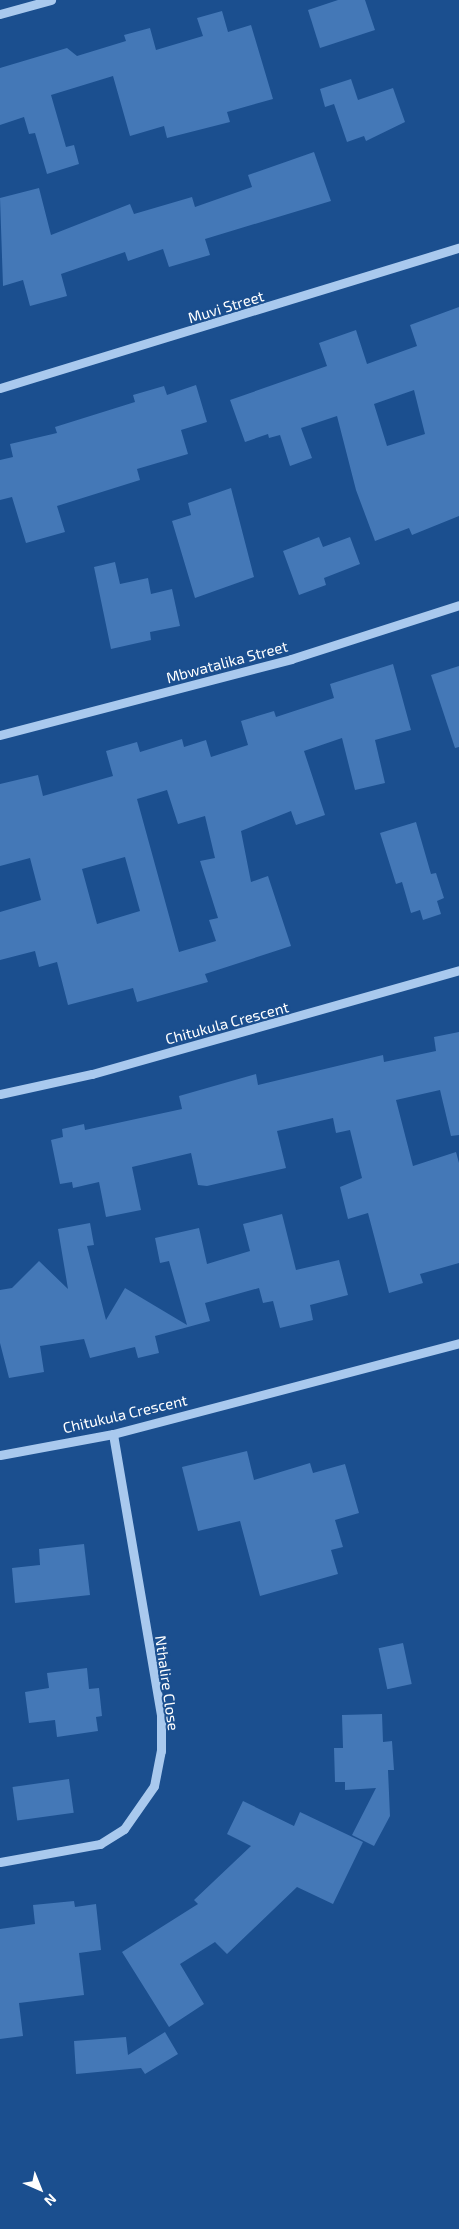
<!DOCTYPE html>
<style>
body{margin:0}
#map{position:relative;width:459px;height:2229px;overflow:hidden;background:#1b4f8f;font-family:"Exo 2",sans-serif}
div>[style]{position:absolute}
.building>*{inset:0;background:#4478b7;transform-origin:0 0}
.minor>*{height:9px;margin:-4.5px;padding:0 4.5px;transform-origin:4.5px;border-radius:4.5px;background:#a9c9ee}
span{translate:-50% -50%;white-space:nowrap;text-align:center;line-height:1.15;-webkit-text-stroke:4px #1b4f8f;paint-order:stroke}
.street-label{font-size:15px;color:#fff}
.north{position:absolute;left:15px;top:2164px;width:50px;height:50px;-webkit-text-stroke:4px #1b4f8f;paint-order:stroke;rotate:136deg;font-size:14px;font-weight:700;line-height:20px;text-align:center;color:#fff}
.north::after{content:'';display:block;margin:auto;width:18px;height:22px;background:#fff;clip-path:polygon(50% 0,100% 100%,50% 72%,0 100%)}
</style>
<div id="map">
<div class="building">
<div style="clip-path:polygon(338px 0,365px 0,375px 30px,320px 48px,308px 10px)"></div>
<div style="clip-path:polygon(222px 11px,228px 32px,251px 25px,273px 99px,227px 112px,230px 122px,167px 138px,164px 126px,130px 136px,113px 76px,51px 95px,66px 147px,74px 145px,79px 164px,47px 174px,35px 133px,29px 134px,24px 117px,0 125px,0 68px,67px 48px,77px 56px,126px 41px,124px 35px,150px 28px,156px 50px,203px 36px,197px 18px)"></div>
<div style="clip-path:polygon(351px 79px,358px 100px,393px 88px,405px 122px,366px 141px,364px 136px,347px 142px,334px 104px,325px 107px,320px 89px)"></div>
<div style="clip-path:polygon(314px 152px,331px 201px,205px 239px,210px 255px,169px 267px,163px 249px,128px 261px,125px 252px,61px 274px,67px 296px,30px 306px,23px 280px,3px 286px,0 198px,39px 188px,51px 235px,130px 204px,134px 214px,192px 197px,195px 207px,252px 187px,248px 175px)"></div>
<div style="clip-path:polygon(evenodd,459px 307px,459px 516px,412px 535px,409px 528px,375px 541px,356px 490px,337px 416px,301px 428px,312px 458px,290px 466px,280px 435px,269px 438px,268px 434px,245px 442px,230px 400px,327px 366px,319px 343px,356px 330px,367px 364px,417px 346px,410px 325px,459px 307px,414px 390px,425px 434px,387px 446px,374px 404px,414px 390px)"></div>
<div style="clip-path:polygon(196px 385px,207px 422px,181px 430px,188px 454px,137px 469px,140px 480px,57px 506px,65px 532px,26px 543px,12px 497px,0 500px,0 460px,13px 457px,10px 444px,57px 433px,55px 427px,135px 402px,133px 395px,164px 386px,167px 395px)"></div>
<div style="clip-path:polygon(231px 488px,254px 577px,195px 598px,172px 521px,191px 515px,188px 503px)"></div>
<div style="clip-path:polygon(319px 537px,323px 547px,350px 537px,360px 564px,324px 578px,326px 585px,299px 595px,283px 551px)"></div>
<div style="clip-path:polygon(115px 562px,120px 584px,148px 578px,151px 594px,172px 589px,180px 626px,150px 632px,151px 640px,111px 649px,94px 567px)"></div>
<div style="clip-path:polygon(evenodd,393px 664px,411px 730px,375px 740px,385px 783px,355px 790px,342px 738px,304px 751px,325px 815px,296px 825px,291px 811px,241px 831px,251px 882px,268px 876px,291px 946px,205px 974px,208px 982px,137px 1002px,133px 988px,68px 1005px,57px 962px,39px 967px,35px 951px,0 960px,0 912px,41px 900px,30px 858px,0 866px,0 784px,38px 775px,43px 796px,113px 776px,106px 751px,137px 742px,140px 752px,182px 739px,184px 747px,206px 740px,211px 757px,248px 745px,241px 721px,274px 711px,276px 717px,334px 698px,330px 684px,393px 664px,167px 790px,178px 824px,205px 816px,215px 858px,200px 861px,218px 918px,209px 920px,216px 941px,179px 952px,137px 799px,167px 790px,393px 664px,125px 857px,140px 911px,97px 924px,82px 869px,125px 857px)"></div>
<div style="clip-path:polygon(459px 666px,459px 747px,455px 748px,431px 675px)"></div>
<div style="clip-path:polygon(416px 822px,431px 874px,436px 873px,444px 898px,437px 901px,441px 914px,423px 920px,420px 910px,411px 913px,402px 882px,396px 884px,380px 833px)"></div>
<div style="clip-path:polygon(459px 1032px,459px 1135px,451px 1136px,440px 1090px,396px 1100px,413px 1166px,456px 1152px,459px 1163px,459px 1263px,420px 1274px,423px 1283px,389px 1293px,368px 1213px,348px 1219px,340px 1187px,362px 1178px,350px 1130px,336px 1133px,333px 1118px,277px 1131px,286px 1168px,207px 1186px,198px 1185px,191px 1153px,132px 1167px,141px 1210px,106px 1217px,99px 1182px,73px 1188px,72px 1182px,60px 1184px,51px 1140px,63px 1137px,62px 1129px,84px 1124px,85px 1130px,182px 1109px,179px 1096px,256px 1074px,258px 1085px,383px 1055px,384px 1062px,436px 1051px,434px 1037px)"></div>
<div style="clip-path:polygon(282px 1214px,296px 1270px,339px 1260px,348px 1295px,310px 1305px,313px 1320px,280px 1328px,273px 1301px,263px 1303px,259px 1288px,205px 1303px,210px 1321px,155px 1336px,159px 1353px,138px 1358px,135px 1347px,90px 1358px,84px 1339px,40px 1346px,44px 1372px,9px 1378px,0 1343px,0 1290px,12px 1288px,39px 1261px,68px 1289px,58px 1229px,90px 1223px,94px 1245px,87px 1246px,106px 1320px,125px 1288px,187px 1325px,169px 1261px,160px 1263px,155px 1238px,199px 1228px,207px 1264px,250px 1251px,243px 1224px)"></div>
<div style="clip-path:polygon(247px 1451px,254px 1480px,310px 1463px,313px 1473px,345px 1464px,359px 1513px,335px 1520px,343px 1547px,331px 1550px,338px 1574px,260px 1596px,240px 1521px,198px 1531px,182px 1467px)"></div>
<div style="clip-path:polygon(84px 1544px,90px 1595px,15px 1603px,12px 1568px,40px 1565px,39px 1549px)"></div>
<div style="left:403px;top:1643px;width:42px;height:25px;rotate:78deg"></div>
<div style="clip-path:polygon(87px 1668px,89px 1689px,99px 1688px,102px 1716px,96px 1717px,98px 1731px,57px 1737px,55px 1720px,29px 1723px,25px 1692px,49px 1688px,47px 1673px)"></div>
<div style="clip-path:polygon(382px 1714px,383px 1742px,392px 1741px,394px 1770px,388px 1770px,390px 1816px,374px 1846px,352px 1835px,376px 1788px,345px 1790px,345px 1782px,335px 1782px,334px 1748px,343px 1748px,342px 1715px)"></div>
<div style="left:69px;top:1779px;width:34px;height:57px;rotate:82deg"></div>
<div style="clip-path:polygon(243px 1801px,294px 1826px,300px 1812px,363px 1842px,333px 1904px,297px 1887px,227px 1954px,215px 1942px,180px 1964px,204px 2004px,169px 2027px,122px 1952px,198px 1904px,194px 1900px,251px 1846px,227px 1834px)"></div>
<div style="clip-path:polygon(74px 1901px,75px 1907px,96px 1904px,101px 1950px,79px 1953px,84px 1995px,19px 2003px,23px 2036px,0 2039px,0 1929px,35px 1924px,33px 1905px)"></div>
<div style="clip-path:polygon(165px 2032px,178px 2054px,145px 2074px,141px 2068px,76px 2074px,74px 2041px,126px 2037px,128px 2055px)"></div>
</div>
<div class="minor">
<div style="left:0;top:14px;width:53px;rotate:-15.4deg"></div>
<div style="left:0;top:388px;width:480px;rotate:-17deg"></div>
<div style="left:0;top:735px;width:301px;rotate:-14.6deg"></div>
<div style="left:291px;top:659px;width:176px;rotate:-17.8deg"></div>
<div style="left:0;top:1094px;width:94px;rotate:-12.3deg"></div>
<div style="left:92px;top:1074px;width:381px;rotate:-15.8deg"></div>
<div style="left:0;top:1455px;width:115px;rotate:-10.5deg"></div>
<div style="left:113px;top:1434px;width:358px;rotate:-14.7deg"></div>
<div style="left:0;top:1862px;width:102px;rotate:-10.2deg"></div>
<div style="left:100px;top:1844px;width:28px;rotate:-32deg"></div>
<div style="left:124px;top:1829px;width:52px;rotate:-55.1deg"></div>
<div style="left:154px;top:1786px;width:36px;rotate:-79deg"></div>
<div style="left:161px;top:1751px;width:36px;rotate:-90deg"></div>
<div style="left:161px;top:1715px;width:285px;rotate:-99.7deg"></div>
</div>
<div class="street-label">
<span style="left:226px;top:307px;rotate:-17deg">Muvi Street</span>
<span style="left:227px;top:662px;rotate:-15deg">Mbwatalika Street</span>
<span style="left:227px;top:1023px;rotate:-15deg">Chitukula Crescent</span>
<span style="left:125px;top:1414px;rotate:-13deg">Chitukula Crescent</span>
<span style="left:167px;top:1683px;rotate:82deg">Nthalire Close</span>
</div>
<div class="north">N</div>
</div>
